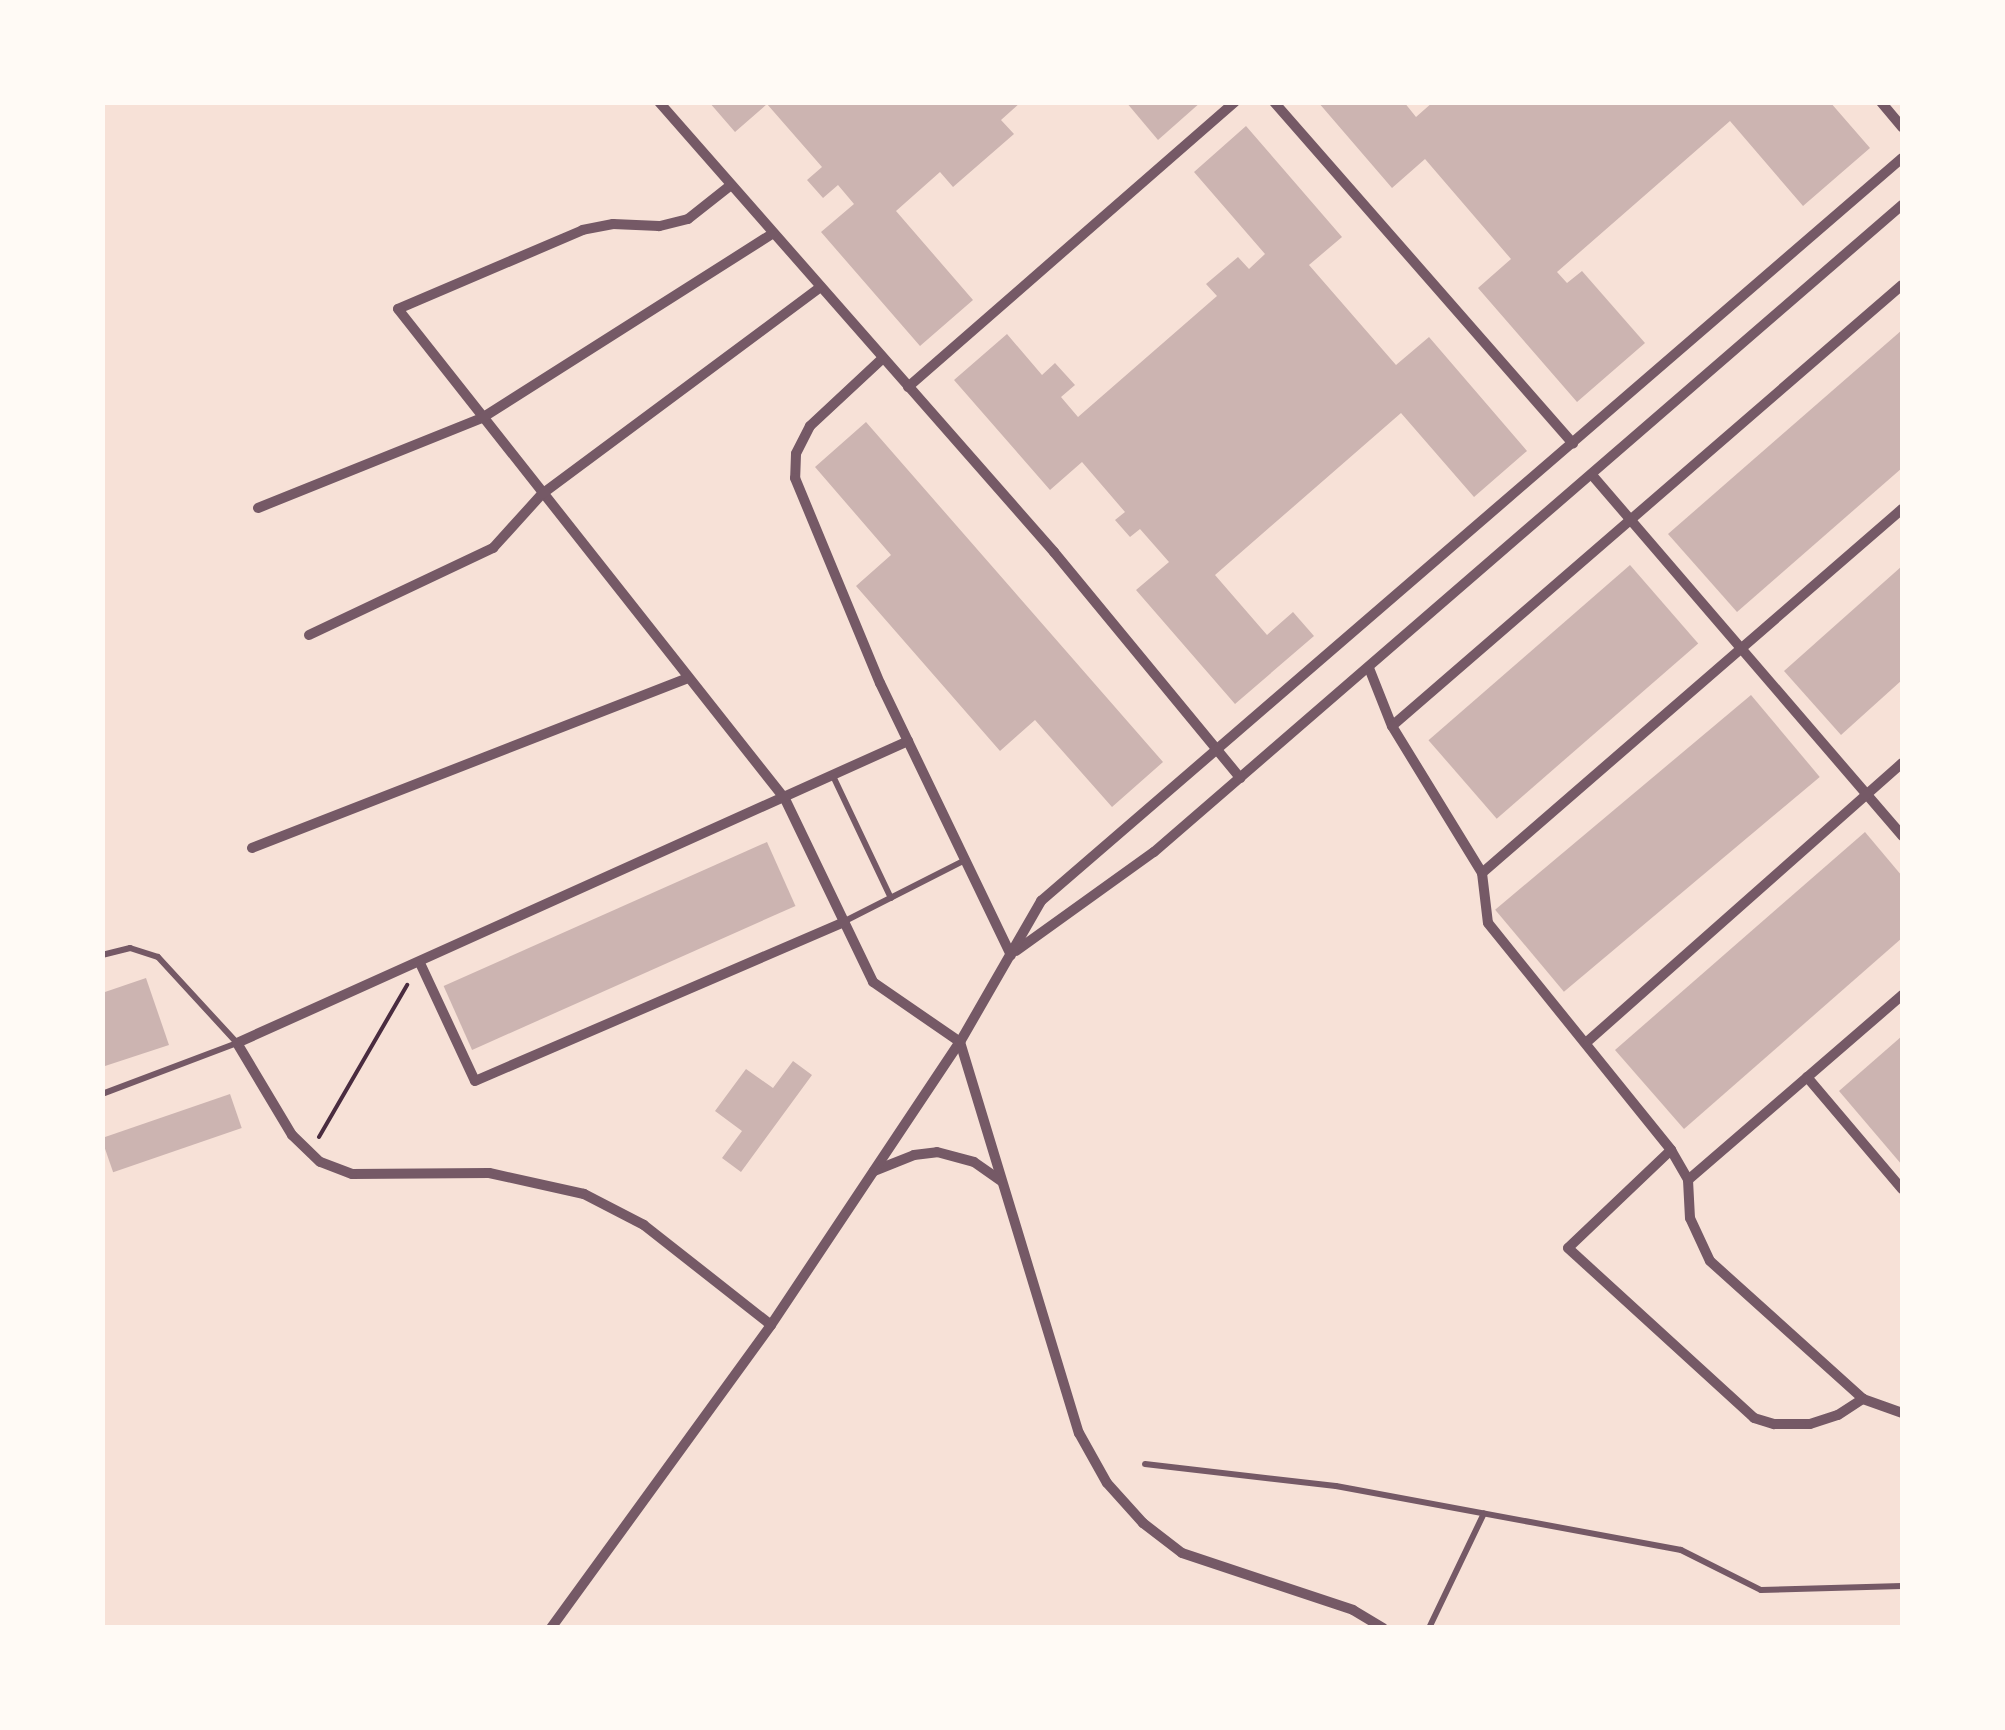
<!DOCTYPE html>
<style>
body{margin:0}
#map{position:relative;width:2005px;height:1730px;overflow:hidden;background:#f7e1d7;font-family:Jost,sans-serif}
div>[style]{position:absolute}
.building>*{inset:0;background:#ccb4b1;transform-origin:0 0}
.path>*{height:4px;margin:-2px;padding:0 2px;transform-origin:2px;border-radius:2px;background:#4a2c40}
.service>*{height:6px;margin:-3px;padding:0 3px;transform-origin:3px;border-radius:3px;background:#755966}
.minor>*{height:10px;margin:-5px;padding:0 5px;transform-origin:5px;border-radius:5px;background:#755966}
span{translate:-50% -50%;white-space:nowrap;text-align:center;line-height:1.15;-webkit-text-stroke:10px #fffaf5;paint-order:stroke}
.frame{position:absolute;inset:0;border:105px solid #fffaf5;pointer-events:none}
</style>
<div id="map">
<div class="building">
<div style="clip-path:polygon(709px 102px,1021px 102px,1001px 120px,1014px 134px,953px 187px,940px 172px,896px 211px,973px 300px,920px 346px,821px 232px,854px 204px,838px 185px,823px 198px,807px 180px,822px 167px,767px 104px,735px 132px)"></div>
<div style="clip-path:polygon(1126px 102px,1201px 102px,1158px 140px)"></div>
<div style="clip-path:polygon(1318px 102px,1404px 102px,1416px 117px,1433px 102px,1830px 102px,1870px 148px,1803px 206px,1730px 121px,1557px 272px,1567px 283px,1582px 271px,1645px 343px,1577px 402px,1478px 288px,1511px 259px,1425px 159px,1392px 188px)"></div>
<div style="clip-path:polygon(1246px 126px,1342px 237px,1309px 265px,1396px 365px,1429px 337px,1527px 451px,1474px 497px,1401px 413px,1215px 575px,1267px 635px,1293px 612px,1314px 636px,1235px 704px,1136px 590px,1169px 562px,1140px 529px,1130px 537px,1115px 520px,1125px 512px,1082px 462px,1050px 490px,954px 380px,1007px 334px,1042px 375px,1055px 363px,1075px 385px,1061px 397px,1078px 417px,1217px 296px,1206px 284px,1238px 257px,1249px 269px,1265px 254px,1194px 172px)"></div>
<div style="clip-path:polygon(1902px 330px,1902px 468px,1737px 612px,1668px 534px)"></div>
<div style="clip-path:polygon(866px 422px,1163px 762px,1112px 807px,1035px 720px,1000px 751px,856px 586px,891px 555px,815px 467px)"></div>
<div style="left:1630px;top:565px;width:104px;height:267px;rotate:49deg"></div>
<div style="clip-path:polygon(1902px 566px,1902px 680px,1841px 735px,1784px 671px)"></div>
<div style="left:1751px;top:695px;width:107px;height:334px;rotate:50deg"></div>
<div style="clip-path:polygon(1865px 832px,1902px 876px,1902px 938px,1684px 1129px,1615px 1050px)"></div>
<div style="left:767px;top:842px;width:70px;height:354px;rotate:66deg"></div>
<div style="clip-path:polygon(146px 978px,169px 1045px,102px 1067px,102px 993px)"></div>
<div style="clip-path:polygon(1902px 1036px,1902px 1165px,1839px 1091px)"></div>
<div style="clip-path:polygon(793px 1061px,812px 1075px,741px 1172px,722px 1158px,742px 1131px,715px 1111px,746px 1069px,773px 1088px)"></div>
<div style="left:230px;top:1094px;width:36px;height:136px;rotate:71deg"></div>
</div>
<div class="path">
<div style="left:319px;top:1137px;width:176px;rotate:-59.9deg"></div>
</div>
<div class="service">
<div style="left:833px;top:776px;width:135px;rotate:64.6deg"></div>
<div style="left:845px;top:921px;width:135px;rotate:-26.9deg"></div>
<div style="left:102px;top:955px;width:29px;rotate:-14deg"></div>
<div style="left:130px;top:948px;width:29px;rotate:18deg"></div>
<div style="left:158px;top:957px;width:117px;rotate:47.4deg"></div>
<div style="left:237px;top:1043px;width:144px;rotate:159.3deg"></div>
<div style="left:1145px;top:1464px;width:192px;rotate:6.6deg"></div>
<div style="left:1336px;top:1486px;width:351px;rotate:10.5deg"></div>
<div style="left:1681px;top:1550px;width:89px;rotate:26.6deg"></div>
<div style="left:1761px;top:1590px;width:141px;rotate:-1.6deg"></div>
<div style="left:1429px;top:1628px;width:127px;rotate:-64.4deg"></div>
</div>
<div class="minor">
<div style="left:659px;top:102px;width:599px;rotate:48.72deg"></div>
<div style="left:1054px;top:552px;width:293px;rotate:50.5deg"></div>
<div style="left:1274px;top:102px;width:454px;rotate:48.8deg"></div>
<div style="left:1881px;top:102px;width:33px;rotate:50deg"></div>
<div style="left:731px;top:185px;width:55px;rotate:141.7deg"></div>
<div style="left:688px;top:219px;width:30px;rotate:166deg"></div>
<div style="left:659px;top:226px;width:46px;rotate:-177.5deg"></div>
<div style="left:613px;top:224px;width:31px;rotate:169deg"></div>
<div style="left:583px;top:230px;width:201px;rotate:156.9deg"></div>
<div style="left:398px;top:309px;width:624px;rotate:51.7deg"></div>
<div style="left:785px;top:799px;width:203px;rotate:64.3deg"></div>
<div style="left:873px;top:982px;width:106px;rotate:34.6deg"></div>
<div style="left:883px;top:358px;width:100px;rotate:137deg"></div>
<div style="left:810px;top:426px;width:31px;rotate:117deg"></div>
<div style="left:796px;top:454px;width:24px;rotate:92deg"></div>
<div style="left:795px;top:478px;width:222px;rotate:67.5deg"></div>
<div style="left:880px;top:683px;width:302px;rotate:64.3deg"></div>
<div style="left:908px;top:387px;width:434px;rotate:-41.1deg"></div>
<div style="left:1592px;top:475px;width:476px;rotate:49.3deg"></div>
<div style="left:258px;top:508px;width:241px;rotate:-21.9deg"></div>
<div style="left:482px;top:418px;width:345px;rotate:-32.4deg"></div>
<div style="left:309px;top:635px;width:204px;rotate:-25.3deg"></div>
<div style="left:493px;top:548px;width:73px;rotate:-47.8deg"></div>
<div style="left:542px;top:494px;width:347px;rotate:-36.6deg"></div>
<div style="left:1369px;top:668px;width:62px;rotate:68.4deg"></div>
<div style="left:1392px;top:726px;width:674px;rotate:-40.85deg"></div>
<div style="left:1392px;top:726px;width:172px;rotate:58.5deg"></div>
<div style="left:1482px;top:873px;width:50px;rotate:83.2deg"></div>
<div style="left:1488px;top:923px;width:292px;rotate:51.1deg"></div>
<div style="left:1671px;top:1150px;width:34px;rotate:60deg"></div>
<div style="left:1688px;top:1180px;width:38px;rotate:87deg"></div>
<div style="left:1690px;top:1218px;width:47px;rotate:65.1deg"></div>
<div style="left:1710px;top:1261px;width:206px;rotate:42deg"></div>
<div style="left:1863px;top:1399px;width:41px;rotate:19.7deg"></div>
<div style="left:252px;top:848px;width:468px;rotate:-21.3deg"></div>
<div style="left:1482px;top:873px;width:556px;rotate:-40.91deg"></div>
<div style="left:1016px;top:951px;width:170px;rotate:-35.7deg"></div>
<div style="left:1154px;top:852px;width:989px;rotate:-40.86deg"></div>
<div style="left:420px;top:963px;width:130px;rotate:65deg"></div>
<div style="left:475px;top:1081px;width:402px;rotate:-23.3deg"></div>
<div style="left:1588px;top:1041px;width:419px;rotate:-41.5deg"></div>
<div style="left:960px;top:1042px;width:409px;rotate:73.1deg"></div>
<div style="left:1079px;top:1433px;width:57px;rotate:60.8deg"></div>
<div style="left:1107px;top:1483px;width:54px;rotate:48deg"></div>
<div style="left:1143px;top:1523px;width:49px;rotate:37.6deg"></div>
<div style="left:1182px;top:1553px;width:180px;rotate:18.4deg"></div>
<div style="left:1353px;top:1610px;width:35px;rotate:31deg"></div>
<div style="left:1807px;top:1077px;width:147px;rotate:49.7deg"></div>
<div style="left:1671px;top:1150px;width:142px;rotate:136.4deg"></div>
<div style="left:1568px;top:1248px;width:252px;rotate:42.4deg"></div>
<div style="left:1754px;top:1418px;width:21px;rotate:17deg"></div>
<div style="left:1774px;top:1424px;width:36px"></div>
<div style="left:1810px;top:1424px;width:29px;rotate:-18deg"></div>
<div style="left:1838px;top:1415px;width:30px;rotate:-33deg"></div>
<div style="left:874px;top:1171px;width:43px;rotate:-21.8deg"></div>
<div style="left:914px;top:1155px;width:23px;rotate:-7deg"></div>
<div style="left:937px;top:1152px;width:38px;rotate:15deg"></div>
<div style="left:974px;top:1162px;width:33px;rotate:35deg"></div>
<div style="left:1688px;top:1180px;width:283px;rotate:-40.8deg"></div>
<div style="left:771px;top:1325px;width:162px;rotate:-141.8deg"></div>
<div style="left:644px;top:1225px;width:68px;rotate:-152.7deg"></div>
<div style="left:584px;top:1194px;width:97px;rotate:-167.5deg"></div>
<div style="left:489px;top:1173px;width:137px;rotate:179.6deg"></div>
<div style="left:352px;top:1174px;width:34px;rotate:-159deg"></div>
<div style="left:320px;top:1162px;width:39px;rotate:-136deg"></div>
<div style="left:292px;top:1135px;width:107px;rotate:-120.9deg"></div>
<div style="left:237px;top:1043px;width:736px;rotate:-24.23deg"></div>
<div style="left:551px;top:1628px;width:374px;rotate:-54deg"></div>
<div style="left:771px;top:1325px;width:340px;rotate:-56.3deg"></div>
<div style="left:960px;top:1042px;width:163px;rotate:-60.1deg"></div>
<div style="left:1041px;top:901px;width:1137px;rotate:-40.79deg"></div>
</div>
<div class="frame"></div>
</div>
